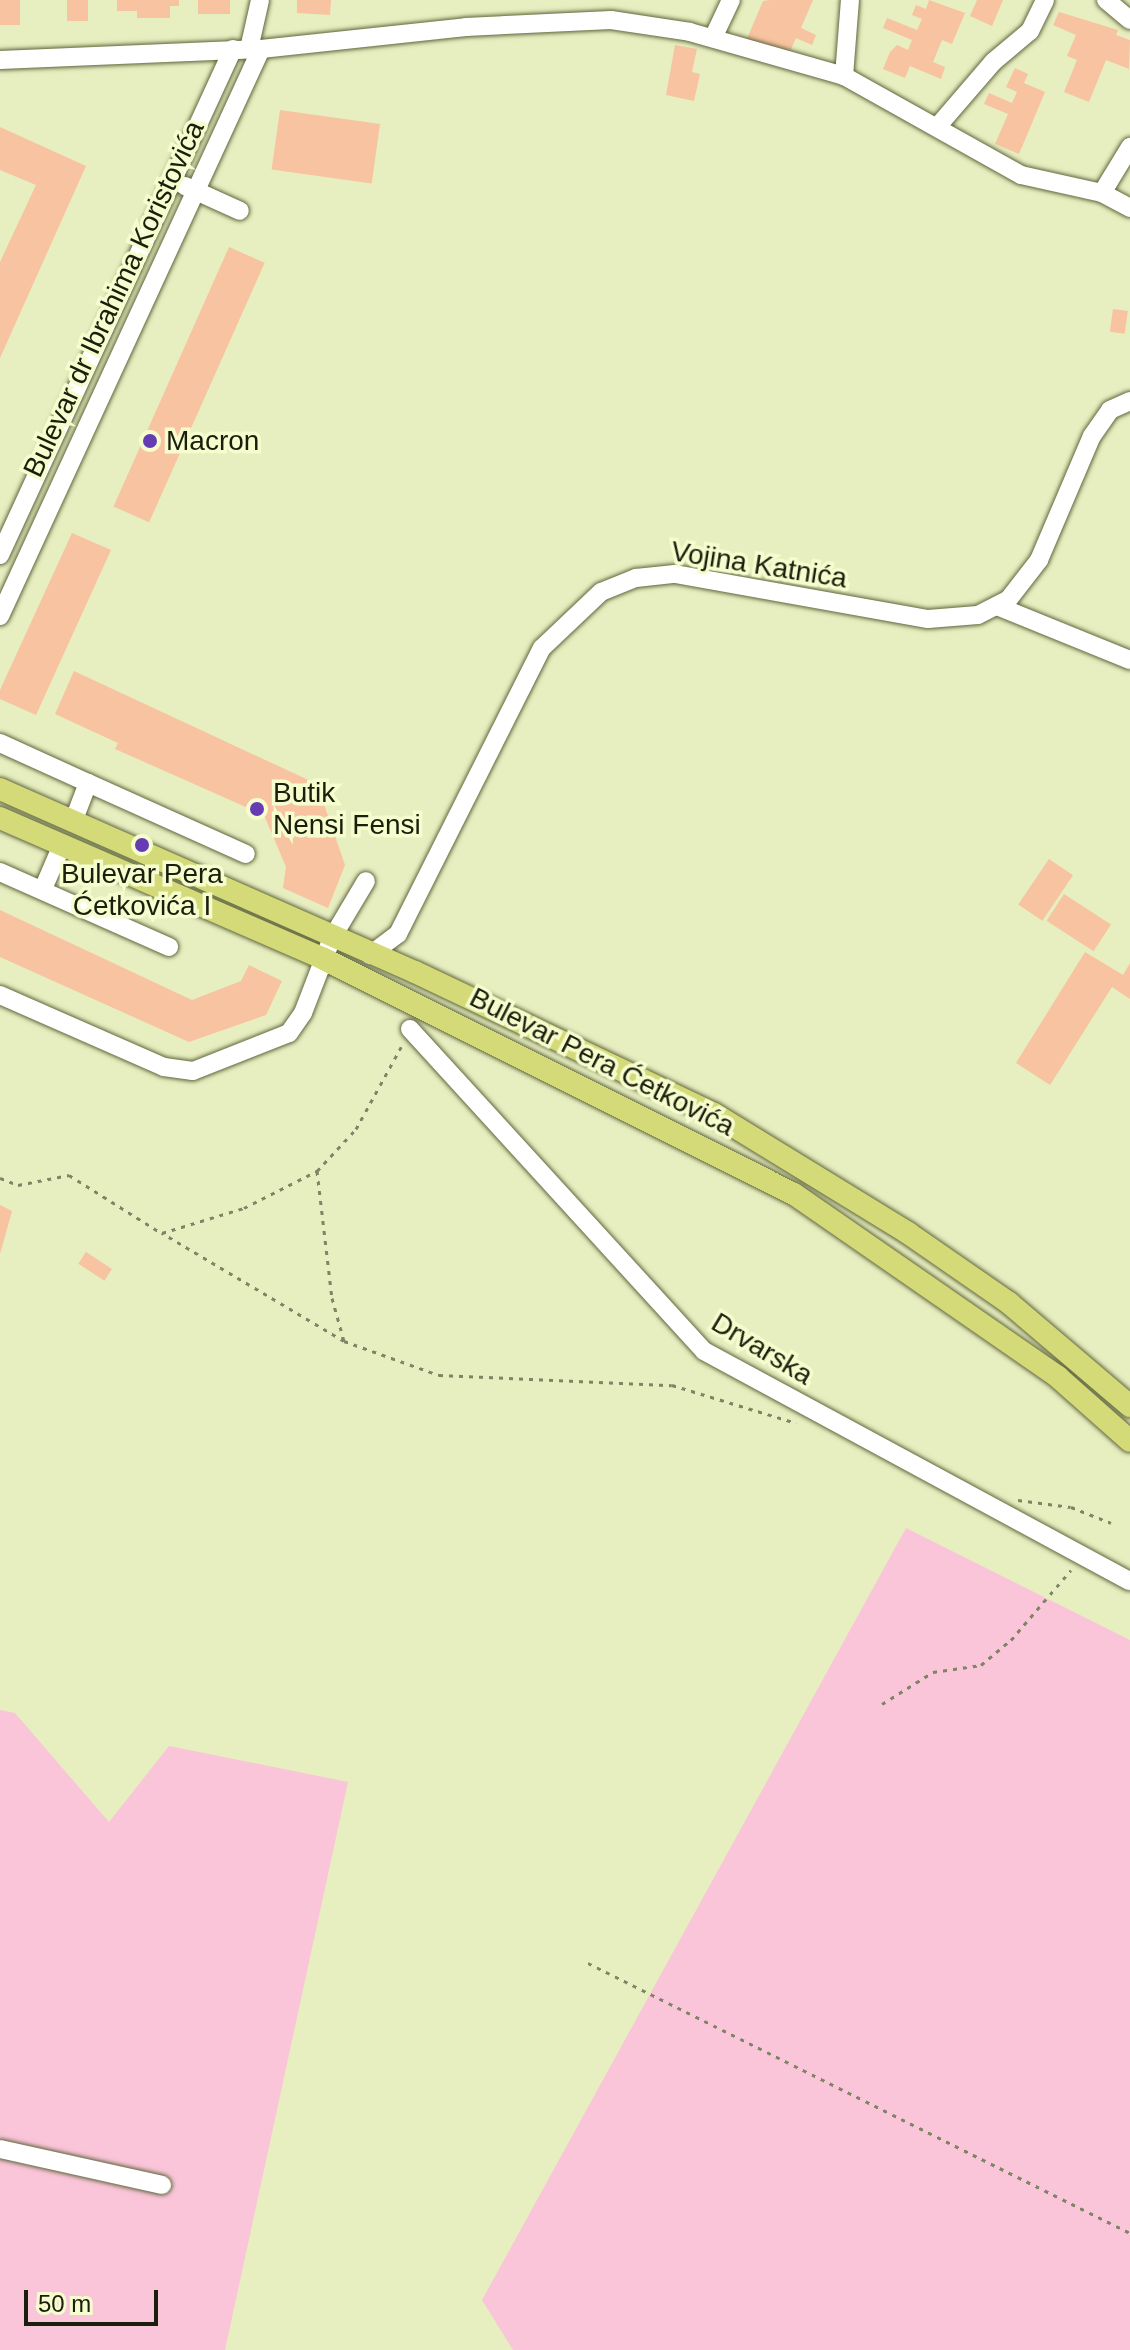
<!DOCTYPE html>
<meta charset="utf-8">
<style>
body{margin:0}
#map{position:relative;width:1130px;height:2350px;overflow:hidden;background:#e7eec0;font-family:Arial,sans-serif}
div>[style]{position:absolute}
.green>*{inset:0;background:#fac5d9}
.building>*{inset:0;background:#f7c3a1;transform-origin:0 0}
.path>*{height:3px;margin-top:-1.5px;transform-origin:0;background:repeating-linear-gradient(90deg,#7f8465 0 4px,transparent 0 10px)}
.roads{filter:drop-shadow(0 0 2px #61663c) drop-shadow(0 0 2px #61663c)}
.minor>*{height:18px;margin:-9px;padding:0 9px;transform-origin:9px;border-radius:9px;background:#fff}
.major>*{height:22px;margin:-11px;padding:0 11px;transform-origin:11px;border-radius:11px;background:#d3da77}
.dots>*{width:22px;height:22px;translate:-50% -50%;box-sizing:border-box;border:4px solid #f5fccd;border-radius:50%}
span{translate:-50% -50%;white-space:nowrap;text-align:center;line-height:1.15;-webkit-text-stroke:7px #f5fccd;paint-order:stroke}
.street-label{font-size:28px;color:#1c1e0d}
.poi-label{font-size:28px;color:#1c1e0d}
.left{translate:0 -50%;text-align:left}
.scale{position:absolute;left:24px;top:2290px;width:134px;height:36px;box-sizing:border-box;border:4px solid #1c1e0d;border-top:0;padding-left:10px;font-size:24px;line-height:28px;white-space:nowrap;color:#1c1e0d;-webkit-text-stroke:6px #f5fccd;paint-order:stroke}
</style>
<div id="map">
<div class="green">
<div style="clip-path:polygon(906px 1528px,1130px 1640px,1130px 2350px,513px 2350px,482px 2300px)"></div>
<div style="clip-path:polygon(0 1710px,15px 1713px,109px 1822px,169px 1746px,348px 1782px,225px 2350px,0 2350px)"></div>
</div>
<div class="building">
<div style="left:0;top:0;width:20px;height:25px"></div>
<div style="left:67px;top:0;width:21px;height:21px"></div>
<div style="clip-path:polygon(117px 0,179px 0,179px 6px,170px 6px,170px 18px,137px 18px,137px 11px,117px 11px)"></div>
<div style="left:198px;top:0;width:32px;height:14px"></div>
<div style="clip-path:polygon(297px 0,331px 0,330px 15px,297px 13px)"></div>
<div style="clip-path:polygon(770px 0,813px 0,801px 28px,816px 35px,812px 45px,796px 38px,789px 54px,746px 41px,763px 1px)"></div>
<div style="clip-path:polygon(929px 0,965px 13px,952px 44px,942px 40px,933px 62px,945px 67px,941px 79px,910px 66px,905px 78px,883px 69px,890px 52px,897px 45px,908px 50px,912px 40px,883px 28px,887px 18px,917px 30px,922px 19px,912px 15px,916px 5px,926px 9px)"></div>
<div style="clip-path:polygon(977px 0,1003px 0,992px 26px,970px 16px)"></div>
<div style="clip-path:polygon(1059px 12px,1118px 30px,1116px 35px,1130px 40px,1129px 69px,1106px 60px,1089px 102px,1064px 92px,1077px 60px,1067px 56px,1076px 35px,1053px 25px)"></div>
<div style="clip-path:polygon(675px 45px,697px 49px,692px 72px,700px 74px,694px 101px,666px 95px)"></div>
<div style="clip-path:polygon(1015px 68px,1028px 74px,1024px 83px,1045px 92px,1019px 154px,995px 144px,1008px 114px,984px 104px,989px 93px,1012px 103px,1017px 92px,1006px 87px)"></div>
<div style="left:280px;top:110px;width:101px;height:60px;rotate:8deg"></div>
<div style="clip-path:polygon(0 127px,86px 166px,0 358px,0 262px,36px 185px,0 170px)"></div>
<div style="left:229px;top:247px;width:39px;height:284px;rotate:24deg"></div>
<div style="left:1113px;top:309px;width:15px;height:23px;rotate:8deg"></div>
<div style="clip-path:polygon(72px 533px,111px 550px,36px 715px,0 699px,0 690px)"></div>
<div style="clip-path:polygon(74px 671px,317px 784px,345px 865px,328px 908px,283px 888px,286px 867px,264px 815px,115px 749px,118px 743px,55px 714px)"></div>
<div style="left:1049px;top:859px;width:29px;height:55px;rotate:34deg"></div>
<div style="left:1064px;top:894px;width:56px;height:32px;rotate:33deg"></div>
<div style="clip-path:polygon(0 910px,192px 1000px,241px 981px,249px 965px,282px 981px,266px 1015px,189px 1042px,0 957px)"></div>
<div style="clip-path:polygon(1085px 952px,1123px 975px,1130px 963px,1130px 999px,1112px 987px,1050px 1085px,1016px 1063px)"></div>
<div style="clip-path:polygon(0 1205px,12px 1211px,0 1254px)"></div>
<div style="left:86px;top:1252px;width:31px;height:14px;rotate:33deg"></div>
</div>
<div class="path">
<div style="left:317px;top:1171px;width:128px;rotate:83.3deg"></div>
<div style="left:332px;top:1298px;width:45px;rotate:74.4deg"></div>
<div style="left:344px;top:1341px;width:212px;rotate:-149.3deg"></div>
<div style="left:162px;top:1233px;width:86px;rotate:-17deg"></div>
<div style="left:244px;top:1208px;width:82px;rotate:-26.9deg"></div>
<div style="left:317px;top:1171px;width:57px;rotate:-47.1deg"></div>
<div style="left:356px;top:1129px;width:94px;rotate:-61.2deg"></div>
<div style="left:0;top:1178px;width:19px;rotate:21deg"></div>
<div style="left:18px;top:1185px;width:52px;rotate:-11.1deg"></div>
<div style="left:69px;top:1175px;width:109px;rotate:32.2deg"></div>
<div style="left:344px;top:1341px;width:101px;rotate:19.7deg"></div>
<div style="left:439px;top:1375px;width:233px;rotate:2.5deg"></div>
<div style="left:672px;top:1385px;width:130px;rotate:17deg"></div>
<div style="left:1018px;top:1500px;width:53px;rotate:7.5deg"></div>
<div style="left:1071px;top:1507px;width:43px;rotate:21.8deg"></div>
<div style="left:882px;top:1704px;width:60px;rotate:-32.1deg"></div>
<div style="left:933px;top:1672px;width:49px;rotate:-8.3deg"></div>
<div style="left:981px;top:1665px;width:39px;rotate:-40deg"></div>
<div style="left:1011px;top:1640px;width:92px;rotate:-49.4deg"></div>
<div style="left:588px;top:1963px;width:606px;rotate:26.48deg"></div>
</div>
<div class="roads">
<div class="minor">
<div style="left:1106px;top:0;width:31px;rotate:40deg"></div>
<div style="left:713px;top:38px;width:42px;rotate:-64.7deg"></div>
<div style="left:249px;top:49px;width:50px;rotate:-77.3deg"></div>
<div style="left:0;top:60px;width:261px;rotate:-2.4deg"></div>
<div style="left:261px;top:49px;width:206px;rotate:-6.1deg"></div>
<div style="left:466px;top:27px;width:145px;rotate:-2.8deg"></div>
<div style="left:611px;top:20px;width:80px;rotate:8.6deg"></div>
<div style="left:690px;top:32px;width:160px;rotate:15.9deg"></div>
<div style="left:844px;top:76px;width:203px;rotate:29.2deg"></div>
<div style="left:1021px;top:175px;width:83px;rotate:12.5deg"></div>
<div style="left:1102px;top:193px;width:32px;rotate:28deg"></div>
<div style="left:844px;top:76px;width:76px;rotate:-85.5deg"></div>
<div style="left:938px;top:126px;width:84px;rotate:-49.3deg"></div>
<div style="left:993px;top:62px;width:48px;rotate:-40deg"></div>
<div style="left:1030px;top:31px;width:34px;rotate:-64deg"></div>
<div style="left:185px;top:186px;width:60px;rotate:24.4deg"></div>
<div style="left:1102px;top:193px;width:54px;rotate:-58.7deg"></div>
<div style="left:0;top:555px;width:557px;rotate:-65.28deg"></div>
<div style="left:997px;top:606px;width:144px;rotate:22.1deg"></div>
<div style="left:0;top:616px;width:624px;rotate:-65.28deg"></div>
<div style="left:0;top:743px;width:97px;rotate:24.4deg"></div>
<div style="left:73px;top:822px;width:42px;rotate:-69deg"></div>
<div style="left:88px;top:783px;width:173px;rotate:24.2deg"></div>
<div style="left:0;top:872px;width:185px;rotate:23.9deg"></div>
<div style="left:43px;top:889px;width:48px;rotate:-66.6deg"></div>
<div style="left:370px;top:955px;width:35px;rotate:-37deg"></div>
<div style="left:398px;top:934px;width:320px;rotate:-63.3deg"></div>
<div style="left:542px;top:648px;width:81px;rotate:-43.5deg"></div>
<div style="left:601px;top:592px;width:38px;rotate:-22deg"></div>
<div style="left:636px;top:578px;width:39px;rotate:-6deg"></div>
<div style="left:675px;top:574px;width:257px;rotate:10.1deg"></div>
<div style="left:928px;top:619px;width:50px;rotate:-4.6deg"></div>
<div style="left:978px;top:615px;width:34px;rotate:-27deg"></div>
<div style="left:1008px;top:600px;width:51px;rotate:-52.2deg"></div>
<div style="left:1039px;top:560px;width:135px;rotate:-66.9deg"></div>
<div style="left:1092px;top:436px;width:32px;rotate:-55deg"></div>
<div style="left:1110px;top:410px;width:22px;rotate:-24deg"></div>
<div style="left:0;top:995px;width:179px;rotate:23.7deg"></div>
<div style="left:164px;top:1067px;width:29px;rotate:8deg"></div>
<div style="left:193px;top:1071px;width:103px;rotate:-21.6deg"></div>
<div style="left:289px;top:1033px;width:24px;rotate:-55deg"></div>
<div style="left:303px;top:1013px;width:80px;rotate:-68.9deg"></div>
<div style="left:332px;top:938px;width:66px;rotate:-59.2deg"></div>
<div style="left:410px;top:1029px;width:436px;rotate:47.6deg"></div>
<div style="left:704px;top:1351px;width:484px;rotate:28.4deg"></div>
<div style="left:0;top:2149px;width:166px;rotate:12.5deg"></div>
</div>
<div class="major">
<div style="left:0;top:789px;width:454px;rotate:23.8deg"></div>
<div style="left:415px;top:972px;width:331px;rotate:25.4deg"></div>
<div style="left:714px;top:1114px;width:228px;rotate:31.5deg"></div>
<div style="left:908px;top:1233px;width:123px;rotate:34.7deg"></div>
<div style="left:1009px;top:1303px;width:159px;rotate:40.4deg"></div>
<div style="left:0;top:818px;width:353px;rotate:23.5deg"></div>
<div style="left:324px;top:959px;width:525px;rotate:26.57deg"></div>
<div style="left:794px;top:1194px;width:321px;rotate:34.7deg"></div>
<div style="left:1058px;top:1377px;width:96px;rotate:41.6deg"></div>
</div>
</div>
<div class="dots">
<div style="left:150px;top:441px;background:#663cb4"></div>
<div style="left:257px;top:809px;background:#663cb4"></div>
<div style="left:142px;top:845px;background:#663cb4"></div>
</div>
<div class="street-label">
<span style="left:114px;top:299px;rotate:-65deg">Bulevar dr Ibrahima Koristovića</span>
<span style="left:759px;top:565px;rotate:9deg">Vojina Katnića</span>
<span style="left:602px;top:1062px;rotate:27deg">Bulevar Pera Ćetkovića</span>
<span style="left:762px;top:1349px;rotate:31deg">Drvarska</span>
</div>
<div class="poi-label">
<span class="left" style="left:166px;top:441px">Macron</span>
<span class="left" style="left:273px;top:809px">Butik<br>Nensi Fensi</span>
<span style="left:142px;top:890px">Bulevar Pera<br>Ćetkovića I</span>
</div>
<div class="scale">50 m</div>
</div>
